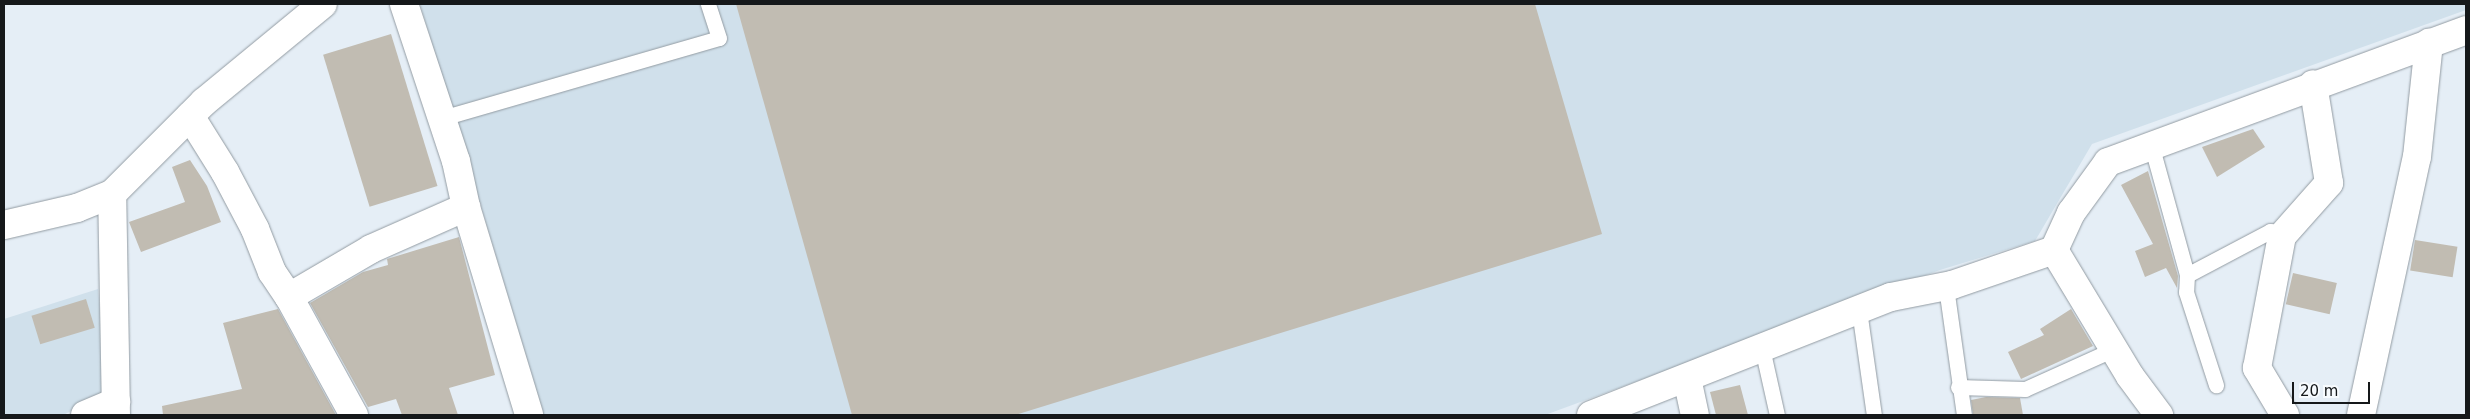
<!DOCTYPE html>
<style>
body{margin:0}
#map{position:relative;width:2470px;height:419px;overflow:hidden;background:#e5eef6;font-family:"DejaVu Sans",sans-serif}
div>[style]{position:absolute}
.built>*{inset:0;background:#d0e0eb}
.building>*{inset:0;background:#c1bcb2;transform-origin:0 0}
.roads{filter:drop-shadow(0 0 1px #929ba2) drop-shadow(0 0 1px #929ba2)}
.service>*{height:15px;margin:-7.5px;padding:0 7.5px;transform-origin:7.5px;border-radius:7.5px;background:#fff}
.minor>*{height:28px;margin:-14px;padding:0 14px;transform-origin:14px;border-radius:14px;background:#fff}
span{translate:-50% -50%;white-space:nowrap;text-align:center;line-height:1.15;-webkit-text-stroke:4px #f7fbfe;paint-order:stroke}
.frame{position:absolute;inset:0;border:5px solid #15181a;pointer-events:none}
.scale{position:absolute;left:2292px;top:382px;width:78px;height:22px;box-sizing:border-box;border:2px solid #15181a;border-top:0;padding-left:6px;font-size:15px;line-height:18px;white-space:nowrap;color:#15181a;-webkit-text-stroke:4px #f7fbfe;paint-order:stroke}
</style>
<div id="map">
<div class="built">
<div style="clip-path:polygon(420px 4px,2466px 4px,2466px 10px,2092px 144px,2035px 241px,1940px 270px,1545px 415px,544px 415px)"></div>
<div style="clip-path:polygon(98px 289px,107px 394px,63px 415px,4px 415px,4px 319px)"></div>
</div>
<div class="building">
<div style="clip-path:polygon(736px 4px,1535px 4px,1602px 234px,1015px 415px,852px 415px)"></div>
<div style="left:391px;top:34px;width:159px;height:71px;rotate:73deg"></div>
<div style="clip-path:polygon(2253px 129px,2265px 147px,2217px 177px,2202px 147px)"></div>
<div style="clip-path:polygon(190px 160px,207px 186px,221px 222px,141px 252px,129px 222px,185px 202px,172px 167px)"></div>
<div style="clip-path:polygon(2148px 171px,2178px 276px,2177px 288px,2166px 268px,2145px 277px,2135px 251px,2153px 244px,2121px 185px)"></div>
<div style="clip-path:polygon(459px 237px,495px 375px,449px 388px,458px 415px,402px 415px,396px 399px,368px 407px,310px 303px,363px 272px,388px 265px,387px 259px)"></div>
<div style="left:2415px;top:240px;width:43px;height:31px;rotate:9deg"></div>
<div style="left:2293px;top:273px;width:45px;height:32px;rotate:13deg"></div>
<div style="left:86px;top:299px;width:30px;height:57px;rotate:73deg"></div>
<div style="clip-path:polygon(278px 309px,336px 415px,163px 415px,162px 406px,242px 389px,223px 323px)"></div>
<div style="clip-path:polygon(2071px 309px,2093px 346px,2021px 379px,2008px 352px,2044px 335px,2040px 329px)"></div>
<div style="clip-path:polygon(1740px 385px,1748px 415px,1716px 415px,1710px 392px)"></div>
<div style="clip-path:polygon(1986px 397px,2020px 398px,2023px 415px,1973px 415px,1971px 400px)"></div>
</div>
<div class="roads">
<div class="service">
<div style="left:442px;top:118px;width:288px;rotate:-16.1deg"></div>
<div style="left:719px;top:38px;width:36px;rotate:-108deg"></div>
<div style="left:2151px;top:144px;width:136px;rotate:74.6deg"></div>
<div style="left:2187px;top:275px;width:17px;rotate:93deg"></div>
<div style="left:2186px;top:292px;width:98px;rotate:72.1deg"></div>
<div style="left:2187px;top:275px;width:94px;rotate:-27.9deg"></div>
<div style="left:2270px;top:231px;width:13px;rotate:23deg"></div>
<div style="left:1946px;top:287px;width:129px;rotate:82deg"></div>
<div style="left:1859px;top:310px;width:106px;rotate:81.9deg"></div>
<div style="left:1762px;top:348px;width:69px;rotate:77.4deg"></div>
<div style="left:1958px;top:387px;width:67px;rotate:1.7deg"></div>
<div style="left:2025px;top:389px;width:98px;rotate:-24.2deg"></div>
</div>
<div class="minor">
<div style="left:404px;top:4px;width:165px;rotate:71.7deg"></div>
<div style="left:456px;top:161px;width:47px;rotate:77.7deg"></div>
<div style="left:466px;top:207px;width:217px;rotate:73.1deg"></div>
<div style="left:190px;top:116px;width:66px;rotate:58deg"></div>
<div style="left:225px;top:172px;width:64px;rotate:62.2deg"></div>
<div style="left:255px;top:229px;width:46px;rotate:68.4deg"></div>
<div style="left:272px;top:272px;width:30px;rotate:56deg"></div>
<div style="left:289px;top:297px;width:95px;rotate:-30.3deg"></div>
<div style="left:371px;top:249px;width:104px;rotate:-23.9deg"></div>
<div style="left:4px;top:225px;width:75px;rotate:-13.1deg"></div>
<div style="left:77px;top:208px;width:38px;rotate:-22deg"></div>
<div style="left:2054px;top:250px;width:147px;rotate:58.9deg"></div>
<div style="left:2130px;top:376px;width:49px;rotate:53.4deg"></div>
<div style="left:289px;top:297px;width:135px;rotate:61.2deg"></div>
<div style="left:1687px;top:378px;width:38px;rotate:78deg"></div>
<div style="left:85px;top:415px;width:34px;rotate:-23deg"></div>
<div style="left:116px;top:415px;width:221px;rotate:-91deg"></div>
<div style="left:112px;top:194px;width:130px;rotate:-45deg"></div>
<div style="left:204px;top:102px;width:154px;rotate:-39.5deg"></div>
<div style="left:1591px;top:415px;width:322px;rotate:-21.5deg"></div>
<div style="left:1891px;top:297px;width:62px;rotate:-11.1deg"></div>
<div style="left:1952px;top:285px;width:108px;rotate:-18.9deg"></div>
<div style="left:2054px;top:250px;width:41px;rotate:-65.3deg"></div>
<div style="left:2071px;top:213px;width:63px;rotate:-54deg"></div>
<div style="left:2108px;top:162px;width:382px;rotate:-20.2deg"></div>
<div style="left:2285px;top:415px;width:55px;rotate:-120.8deg"></div>
<div style="left:2257px;top:368px;width:134px;rotate:-79.3deg"></div>
<div style="left:2282px;top:236px;width:71px;rotate:-48.4deg"></div>
<div style="left:2329px;top:183px;width:100px;rotate:-99.2deg"></div>
<div style="left:2361px;top:415px;width:264px;rotate:-77.8deg"></div>
<div style="left:2417px;top:157px;width:115px;rotate:-84deg"></div>
</div>
</div>
<div class="frame"></div>
<div class="scale">20 m</div>
</div>
